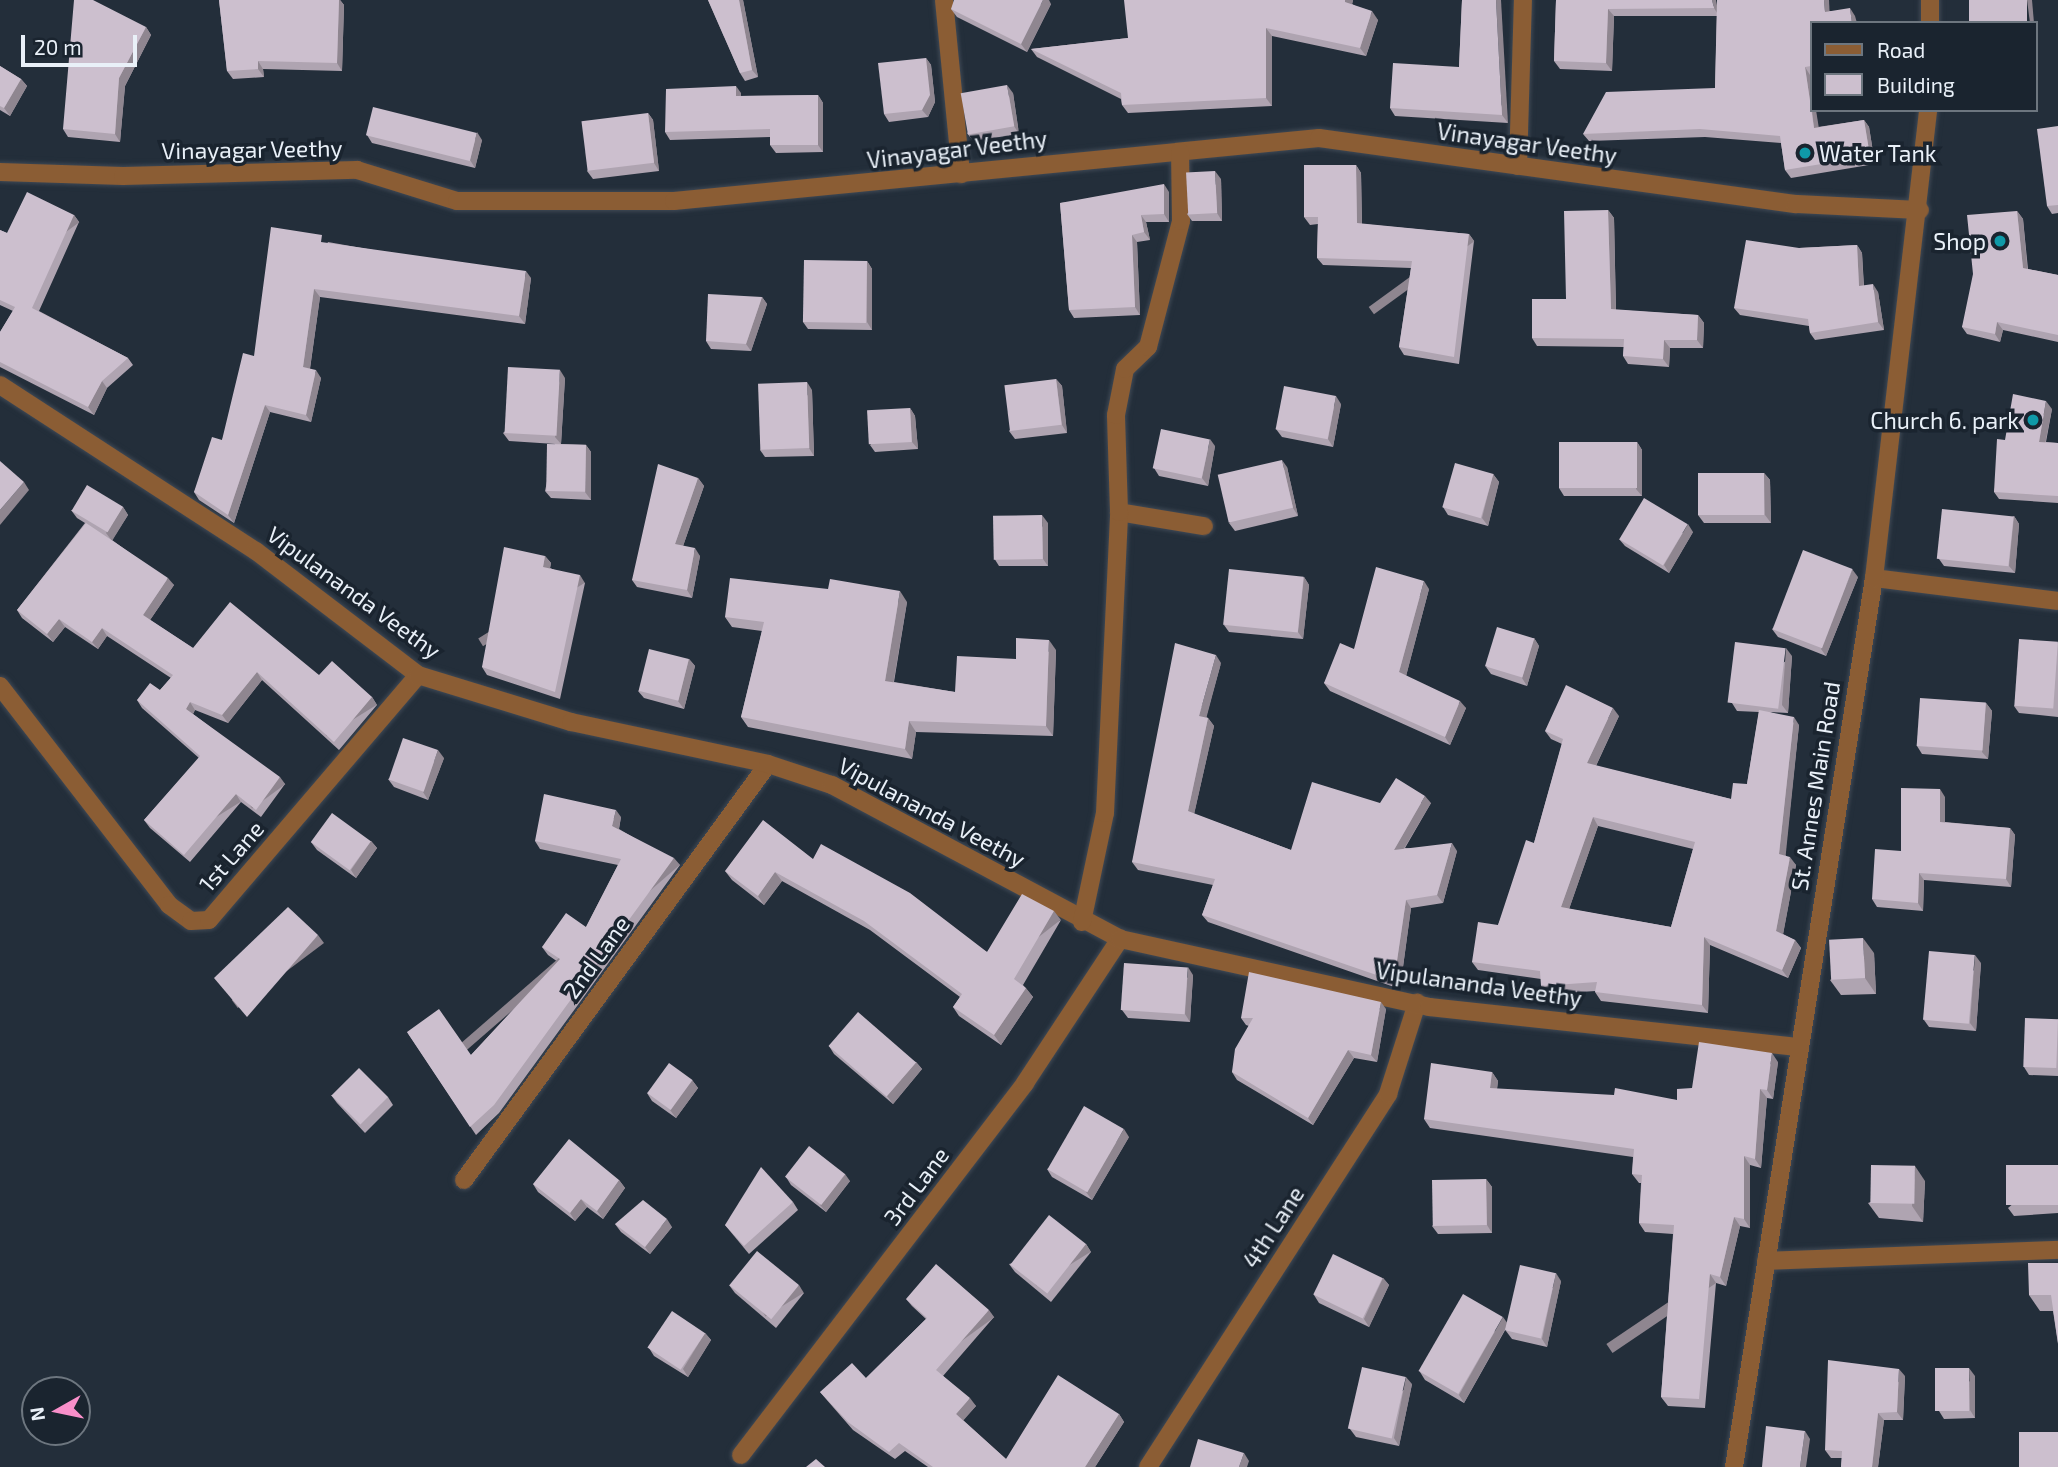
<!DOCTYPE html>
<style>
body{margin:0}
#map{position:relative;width:2058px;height:1467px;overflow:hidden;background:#232e3a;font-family:"Exo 2",sans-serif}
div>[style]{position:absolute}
.roads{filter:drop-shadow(0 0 2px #3f4955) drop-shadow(0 0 2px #3f4955)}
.service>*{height:18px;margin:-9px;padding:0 9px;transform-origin:9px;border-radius:9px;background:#8b5d34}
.pedestrian>*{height:18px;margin:-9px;padding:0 9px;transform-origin:9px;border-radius:9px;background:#8b5d34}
.minor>*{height:18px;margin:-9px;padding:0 9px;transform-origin:9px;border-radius:9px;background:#8b5d34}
.tertiary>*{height:18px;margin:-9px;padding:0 9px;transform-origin:9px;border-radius:9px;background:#8b5d34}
.wall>*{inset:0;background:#afa4b1}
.shaded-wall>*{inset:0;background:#8f8690;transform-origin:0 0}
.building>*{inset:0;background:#ccbfce;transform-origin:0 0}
.dots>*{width:19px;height:19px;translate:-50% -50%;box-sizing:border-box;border:4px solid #1a242f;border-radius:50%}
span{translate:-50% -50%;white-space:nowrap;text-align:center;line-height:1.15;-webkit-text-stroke:7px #1a242f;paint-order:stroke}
.street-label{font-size:23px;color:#e9f0f8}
.poi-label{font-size:23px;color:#e9f0f8}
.left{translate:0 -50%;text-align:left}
.right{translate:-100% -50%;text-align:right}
.legend{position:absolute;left:1810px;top:21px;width:228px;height:91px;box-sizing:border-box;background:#1a242f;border:2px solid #6d767f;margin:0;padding:9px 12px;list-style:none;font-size:21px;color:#e9f0f8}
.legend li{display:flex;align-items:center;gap:14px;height:35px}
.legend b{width:35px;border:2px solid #6d767f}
.north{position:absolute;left:21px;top:1376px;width:70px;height:70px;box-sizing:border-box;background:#1a242f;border:2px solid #6d767f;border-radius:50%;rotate:261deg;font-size:19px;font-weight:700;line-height:28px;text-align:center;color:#e9f0f8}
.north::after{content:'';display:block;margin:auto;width:24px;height:32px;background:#f98fca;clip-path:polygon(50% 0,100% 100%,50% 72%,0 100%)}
.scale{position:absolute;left:21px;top:35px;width:116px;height:32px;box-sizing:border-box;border:4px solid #e9f0f8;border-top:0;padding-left:9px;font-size:21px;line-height:24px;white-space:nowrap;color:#e9f0f8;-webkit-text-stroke:5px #1a242f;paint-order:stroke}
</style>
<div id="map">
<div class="roads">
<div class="service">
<div style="left:944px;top:0;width:175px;rotate:84.4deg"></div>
<div style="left:0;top:686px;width:277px;rotate:52.3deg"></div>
<div style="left:169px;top:905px;width:27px;rotate:36deg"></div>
<div style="left:191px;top:921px;width:18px;rotate:-3deg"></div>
<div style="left:209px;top:920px;width:322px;rotate:-49.5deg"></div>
<div style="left:464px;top:1180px;width:515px;rotate:-53.84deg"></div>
<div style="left:1766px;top:1261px;width:292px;rotate:-2.2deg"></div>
<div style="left:741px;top:1455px;width:468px;rotate:-52.6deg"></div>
<div style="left:1025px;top:1083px;width:173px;rotate:-56.6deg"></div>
<div style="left:1148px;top:1467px;width:444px;rotate:-57.2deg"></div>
<div style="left:1388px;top:1094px;width:96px;rotate:-72.3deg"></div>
</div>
<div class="pedestrian">
<div style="left:1119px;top:512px;width:86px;rotate:9.4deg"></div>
</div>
<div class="minor">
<div style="left:1518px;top:166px;width:166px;rotate:-88.3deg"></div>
<div style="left:0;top:172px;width:123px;rotate:1.9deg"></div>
<div style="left:123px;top:176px;width:234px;rotate:-1.5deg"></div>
<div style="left:357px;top:170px;width:105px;rotate:17.2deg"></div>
<div style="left:457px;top:201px;width:217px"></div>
<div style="left:674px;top:201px;width:648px;rotate:-5.58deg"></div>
<div style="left:1319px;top:138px;width:482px;rotate:7.9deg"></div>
<div style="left:1796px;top:204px;width:124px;rotate:2.8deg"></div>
<div style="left:0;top:385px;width:305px;rotate:33deg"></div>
<div style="left:256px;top:551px;width:204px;rotate:37.4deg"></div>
<div style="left:418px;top:675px;width:160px;rotate:17.1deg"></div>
<div style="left:571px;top:722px;width:201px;rotate:12deg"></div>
<div style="left:768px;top:764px;width:67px;rotate:18.2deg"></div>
<div style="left:832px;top:785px;width:327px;rotate:28.1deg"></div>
<div style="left:1120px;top:939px;width:316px;rotate:12.4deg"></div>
<div style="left:1429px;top:1007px;width:371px;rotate:6.2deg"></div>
<div style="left:1874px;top:578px;width:185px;rotate:7.1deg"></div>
<div style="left:1082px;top:922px;width:111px;rotate:-78.1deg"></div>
<div style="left:1105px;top:813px;width:301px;rotate:-87.3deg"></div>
<div style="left:1119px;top:512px;width:97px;rotate:-91.8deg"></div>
<div style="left:1116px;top:415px;width:47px;rotate:-78.9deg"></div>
<div style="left:1125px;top:369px;width:32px;rotate:-44deg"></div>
<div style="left:1148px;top:347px;width:130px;rotate:-75.3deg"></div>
<div style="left:1181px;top:221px;width:69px;rotate:-90.8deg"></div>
</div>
<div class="tertiary">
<div style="left:1930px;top:23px;width:23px;rotate:-90deg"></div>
<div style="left:1734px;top:1467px;width:900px;rotate:-81.05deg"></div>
<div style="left:1874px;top:578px;width:471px;rotate:-83.4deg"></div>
</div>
</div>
<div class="wall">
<div style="clip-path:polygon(219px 0,340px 0,344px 5px,342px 71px,263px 69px,264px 77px,233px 79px,227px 71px)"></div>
<div style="clip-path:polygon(708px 0,743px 0,758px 77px,745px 81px,740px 73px)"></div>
<div style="clip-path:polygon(1353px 0,1352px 4px,1378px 20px,1366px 56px,1272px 36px,1272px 106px,1128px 113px,1122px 105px,1121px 99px,1037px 57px,1031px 49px,1128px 38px)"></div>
<div style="clip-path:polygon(1462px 0,1508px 123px,1395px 116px,1390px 108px,1459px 67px)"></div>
<div style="clip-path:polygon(1556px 0,1830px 11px,1855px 16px,1811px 23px,1811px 75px,1810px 75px,1818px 127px,1864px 120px,1869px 127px,1875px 164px,1791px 178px,1785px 170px,1781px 143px,1705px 137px,1589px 141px,1583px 134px,1715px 88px,1717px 16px,1614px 16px,1612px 71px,1560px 69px,1554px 61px)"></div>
<div style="clip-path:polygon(1051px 4px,1027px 52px,957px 17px,951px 9px)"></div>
<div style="clip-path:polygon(146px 27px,151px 35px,125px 86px,120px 142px,68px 137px,63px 129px)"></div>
<div style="clip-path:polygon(926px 58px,931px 65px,935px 102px,928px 117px,889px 122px,884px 114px)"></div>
<div style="clip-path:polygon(0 66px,21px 79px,27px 86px,10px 116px,0 110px)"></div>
<div style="clip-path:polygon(741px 93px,741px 96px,818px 95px,823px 103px,823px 152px,776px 153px,770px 145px,770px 137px,670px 140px,665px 132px)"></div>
<div style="clip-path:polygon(1013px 93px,1019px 134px,973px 141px,967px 133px)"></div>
<div style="clip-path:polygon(648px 113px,653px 120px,659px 171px,593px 179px,587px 171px)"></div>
<div style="clip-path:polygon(2058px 126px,2058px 213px,2052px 214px,2047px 206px)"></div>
<div style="clip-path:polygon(367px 135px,482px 140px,475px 168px,372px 143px)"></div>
<div style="clip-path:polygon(1356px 165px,1361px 173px,1362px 224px,1469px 234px,1474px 241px,1459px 364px,1404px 355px,1399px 347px,1411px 268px,1323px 265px,1317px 258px,1318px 224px,1310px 225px,1304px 217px)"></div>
<div style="clip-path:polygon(1221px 179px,1222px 221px,1192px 221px,1187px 214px)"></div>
<div style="clip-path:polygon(1169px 192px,1169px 222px,1146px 222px,1150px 240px,1137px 242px,1140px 315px,1074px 318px,1069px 310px,1060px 203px)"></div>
<div style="clip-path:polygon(1608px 210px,1614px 218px,1616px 310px,1698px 315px,1704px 323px,1703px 348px,1670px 348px,1669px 367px,1628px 364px,1623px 356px,1624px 347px,1537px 346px,1532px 338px,1566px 299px)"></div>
<div style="clip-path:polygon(2017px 211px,2023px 219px,2028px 269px,2058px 275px,2058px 342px,2003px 330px,2000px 342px,1967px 334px,1962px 327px)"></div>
<div style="clip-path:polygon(74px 215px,79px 222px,39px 311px,128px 358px,133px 365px,107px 388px,94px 415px,0 367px,0 332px,13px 311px,0 305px,0 230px,7px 233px)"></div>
<div style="clip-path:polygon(328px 242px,531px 278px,525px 324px,320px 297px,310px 369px,321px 378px,311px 422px,270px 412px,234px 523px,199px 500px,194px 492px)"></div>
<div style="clip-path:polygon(1857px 245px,1862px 253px,1864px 286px,1878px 292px,1884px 330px,1815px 340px,1810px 333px,1809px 326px,1740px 315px,1734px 308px,1799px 248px)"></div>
<div style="clip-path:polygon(867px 261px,872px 269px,872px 330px,808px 329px,803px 322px)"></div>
<div style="clip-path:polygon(762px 297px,767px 304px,751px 351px,711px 349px,706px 341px)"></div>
<div style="clip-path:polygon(565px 378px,561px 444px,586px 445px,591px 452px,591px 500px,551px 498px,545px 491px,555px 444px,509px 441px,503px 433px)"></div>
<div style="clip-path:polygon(1056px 379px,1062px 386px,1067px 433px,1015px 439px,1009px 431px)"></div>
<div style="clip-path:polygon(812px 390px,814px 456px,765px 457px,760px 450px)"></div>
<div style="clip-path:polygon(1341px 404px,1333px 447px,1282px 437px,1276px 429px)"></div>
<div style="clip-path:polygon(910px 408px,915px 416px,918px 449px,875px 452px,870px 445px)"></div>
<div style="clip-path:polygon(2052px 409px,2046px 442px,2058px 443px,2058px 503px,1999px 499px,1994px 492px,2005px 440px)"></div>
<div style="clip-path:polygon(1637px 442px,1642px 450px,1642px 496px,1564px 496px,1559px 488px)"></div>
<div style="clip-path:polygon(1215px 446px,1208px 486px,1159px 476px,1154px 468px)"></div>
<div style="clip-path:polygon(1287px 467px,1298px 516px,1235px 531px,1229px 523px)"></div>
<div style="clip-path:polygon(1764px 473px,1770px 480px,1771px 523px,1704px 523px,1698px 515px)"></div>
<div style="clip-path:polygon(1493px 474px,1499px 482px,1488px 526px,1448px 515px,1443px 507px)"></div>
<div style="clip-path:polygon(698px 478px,704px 486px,683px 546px,700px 556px,692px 598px,637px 587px,632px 580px)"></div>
<div style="clip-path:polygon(123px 507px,128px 515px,112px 540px,174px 585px,150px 620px,193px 648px,319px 675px,372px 697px,377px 705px,339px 750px,262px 680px,228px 723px,195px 710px,193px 714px,285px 784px,261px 817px,241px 802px,190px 862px,150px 828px,144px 820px,199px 758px,142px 708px,137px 700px,160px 690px,171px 678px,107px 636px,98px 649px,65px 627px,53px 642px,22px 618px,17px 610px,85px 523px,77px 518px,71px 510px)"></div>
<div style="clip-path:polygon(2014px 516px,2019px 524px,2015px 573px,1944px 566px,1939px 559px)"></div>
<div style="clip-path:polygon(1048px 523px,1048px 566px,999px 566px,994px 558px)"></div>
<div style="clip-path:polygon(1693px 532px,1669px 573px,1625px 546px,1619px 539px)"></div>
<div style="clip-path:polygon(545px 556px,551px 563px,550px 568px,585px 583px,560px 699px,487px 675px,482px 667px)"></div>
<div style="clip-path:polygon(1304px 577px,1309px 585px,1303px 639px,1229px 632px,1224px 625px)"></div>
<div style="clip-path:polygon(1858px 577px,1826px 656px,1778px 637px,1772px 629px)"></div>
<div style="clip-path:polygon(1429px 589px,1406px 676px,1466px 708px,1450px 745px,1330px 691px,1324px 683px,1354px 649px)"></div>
<div style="clip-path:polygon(907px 602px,894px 682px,955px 692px,1016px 659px,1056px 650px,1053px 736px,916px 732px,912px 759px,748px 727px,741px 717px,762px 631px,732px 627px,725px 617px)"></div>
<div style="clip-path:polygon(1534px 638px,1539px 646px,1527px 686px,1491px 674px,1486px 667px)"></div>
<div style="clip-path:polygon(2058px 642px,2058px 717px,2019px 713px,2014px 706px)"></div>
<div style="clip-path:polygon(evenodd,1792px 656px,1788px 713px,1770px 712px,1799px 725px,1785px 855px,1796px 865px,1783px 934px,1795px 940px,1801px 948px,1788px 978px,1710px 945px,1708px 1013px,1601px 1001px,1595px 992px,1596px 991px,1547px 994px,1541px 986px,1541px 979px,1478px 970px,1472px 962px,1498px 925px,1534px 843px,1562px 744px,1551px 739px,1545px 731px,1619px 716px,1596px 766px,1731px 799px,1747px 784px,1759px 712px,1737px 711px,1732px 703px,1792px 656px,1598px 826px,1693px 849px,1671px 927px,1569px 909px,1598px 826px)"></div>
<div style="clip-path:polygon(689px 659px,695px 666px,684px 709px,644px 698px,638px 691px)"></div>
<div style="clip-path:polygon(1221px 663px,1206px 717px,1208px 718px,1214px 726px,1194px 814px,1291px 850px,1380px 803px,1431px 803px,1405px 848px,1457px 851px,1443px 903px,1411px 908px,1400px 989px,1208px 922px,1202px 915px,1213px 885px,1138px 870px,1132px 862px)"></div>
<div style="clip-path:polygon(1986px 703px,1992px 711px,1988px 759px,1922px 754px,1917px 746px)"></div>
<div style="clip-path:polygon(444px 758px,428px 800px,394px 787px,388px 779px)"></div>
<div style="clip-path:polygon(1945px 797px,1945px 822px,2010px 828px,2015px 835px,2011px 887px,1924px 880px,1923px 911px,1877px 907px,1872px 899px,1901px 851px)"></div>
<div style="clip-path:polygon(621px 817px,619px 829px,680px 865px,499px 1113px,476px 1135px,407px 1032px,471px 1055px,558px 962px,548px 955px,542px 947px,586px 927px,618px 865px,540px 849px,535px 841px)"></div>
<div style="clip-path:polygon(371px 841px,377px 848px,356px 878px,317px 850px,311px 842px)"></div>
<div style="clip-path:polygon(813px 859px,987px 952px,1061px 920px,1023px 985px,1033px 997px,1001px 1045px,959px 1016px,953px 1007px,960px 997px,870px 930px,782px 881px,764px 905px,732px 880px,725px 871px)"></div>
<div style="clip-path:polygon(1874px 953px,1876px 994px,1841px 995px,1830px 980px)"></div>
<div style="clip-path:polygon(1981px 963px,1976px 1031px,1929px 1027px,1924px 1020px)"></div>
<div style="clip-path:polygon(1193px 975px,1190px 1022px,1128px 1018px,1122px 1010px)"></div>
<div style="clip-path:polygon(1386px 1009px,1377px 1062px,1354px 1058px,1313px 1125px,1237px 1080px,1232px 1072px,1249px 1026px,1246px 1025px,1241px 1018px)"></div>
<div style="clip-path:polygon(2058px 1019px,2058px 1076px,2029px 1075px,2024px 1067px)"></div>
<div style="clip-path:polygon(829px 1046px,916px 1062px,922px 1069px,893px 1104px,834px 1054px)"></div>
<div style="clip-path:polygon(1778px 1062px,1773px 1099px,1767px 1098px,1761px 1168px,1750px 1165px,1750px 1228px,1740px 1226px,1726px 1286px,1716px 1283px,1705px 1408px,1668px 1406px,1661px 1397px,1673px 1234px,1645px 1232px,1639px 1223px,1641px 1183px,1639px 1183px,1632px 1174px,1633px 1157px,1430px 1128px,1424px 1119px,1492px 1072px,1498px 1081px,1497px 1089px,1677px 1100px,1692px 1088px)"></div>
<div style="clip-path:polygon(692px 1080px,698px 1088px,676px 1118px,652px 1101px,647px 1093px)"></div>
<div style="clip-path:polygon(331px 1095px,388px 1097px,393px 1105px,365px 1133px,337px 1103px)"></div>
<div style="clip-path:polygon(1129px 1137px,1092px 1200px,1052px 1177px,1047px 1169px)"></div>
<div style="clip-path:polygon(2058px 1165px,2058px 1213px,2014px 1216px,2008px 1208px)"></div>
<div style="clip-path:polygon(786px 1177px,850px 1181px,826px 1212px,791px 1185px)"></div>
<div style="clip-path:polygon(1486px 1179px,1492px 1187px,1492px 1233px,1438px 1234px,1432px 1226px)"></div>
<div style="clip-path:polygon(619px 1180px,625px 1188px,603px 1219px,587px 1207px,575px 1221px,538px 1192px,533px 1184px)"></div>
<div style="clip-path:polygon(1925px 1181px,1923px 1222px,1879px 1218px,1868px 1203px)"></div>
<div style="clip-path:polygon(793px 1202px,798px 1210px,749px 1254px,725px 1225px)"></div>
<div style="clip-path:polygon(615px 1224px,672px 1227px,650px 1254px,621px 1232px)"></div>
<div style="clip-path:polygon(1086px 1244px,1091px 1252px,1051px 1302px,1015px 1272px,1009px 1264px)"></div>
<div style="clip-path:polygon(2058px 1263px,2058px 1344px,2053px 1311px,2040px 1311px,2029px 1295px)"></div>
<div style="clip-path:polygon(1383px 1278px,1389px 1285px,1369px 1327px,1319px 1303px,1314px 1295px)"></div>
<div style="clip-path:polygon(1561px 1281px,1547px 1347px,1512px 1339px,1506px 1331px,1508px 1325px,1464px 1403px,1425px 1380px,1420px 1372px,1508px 1324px)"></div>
<div style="clip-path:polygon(729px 1285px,804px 1293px,776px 1328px,735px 1293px)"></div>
<div style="clip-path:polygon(906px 1299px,994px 1317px,943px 1376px,976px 1406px,963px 1420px,1006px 1459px,1119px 1414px,1124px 1422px,1095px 1467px,928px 1467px,905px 1451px,895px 1459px,853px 1430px,826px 1399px,820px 1392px,866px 1378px,926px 1319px,912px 1306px)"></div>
<div style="clip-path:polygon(705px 1333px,711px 1340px,688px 1377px,654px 1356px,649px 1348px)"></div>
<div style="clip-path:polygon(1905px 1376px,1903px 1420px,1884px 1420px,1878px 1467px,1841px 1467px,1842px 1458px,1831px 1458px,1825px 1450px)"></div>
<div style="clip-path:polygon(1975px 1376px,1975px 1418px,1944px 1419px,1939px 1411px)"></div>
<div style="clip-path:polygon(1412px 1384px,1399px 1446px,1356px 1437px,1350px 1429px)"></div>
</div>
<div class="shaded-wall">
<div style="clip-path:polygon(339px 0,340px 0,344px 5px,342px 71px,337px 63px)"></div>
<div style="clip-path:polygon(739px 0,743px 0,758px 77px,752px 70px)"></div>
<div style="clip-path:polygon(1043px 0,1049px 0,1051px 4px,1027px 52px,1021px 44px)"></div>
<div style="clip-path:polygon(1345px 0,1353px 0,1351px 10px,1345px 2px)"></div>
<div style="clip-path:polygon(1496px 0,1501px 0,1508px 123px,1502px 115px)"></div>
<div style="clip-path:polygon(1712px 0,1716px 0,1719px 16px,1714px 8px)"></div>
<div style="clip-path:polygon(1824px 0,1829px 0,1830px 20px,1825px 12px)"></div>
<div style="clip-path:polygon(2027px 0,2032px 0,2034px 23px,2030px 23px)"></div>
<div style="clip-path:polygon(1850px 8px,1855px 16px,1857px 23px,1852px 23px)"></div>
<div style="clip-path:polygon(1608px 9px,1614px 16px,1612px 71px,1606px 63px)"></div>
<div style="clip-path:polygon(1372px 11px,1378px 20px,1366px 56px,1360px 48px)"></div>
<div style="clip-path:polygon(146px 27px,151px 35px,125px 86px,120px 142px,115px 134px,119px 78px)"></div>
<div style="clip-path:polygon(1266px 28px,1272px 36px,1272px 106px,1266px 98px)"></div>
<div style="clip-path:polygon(926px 58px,931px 65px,935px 102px,928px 117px,922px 110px)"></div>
<div style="clip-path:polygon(258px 61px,263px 69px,264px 77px,258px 69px)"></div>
<div style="clip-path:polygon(1805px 67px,1810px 75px,1811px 108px)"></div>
<div style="clip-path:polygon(21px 79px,27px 86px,10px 116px,4px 108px)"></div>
<div style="clip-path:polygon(1007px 85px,1013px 93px,1019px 134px,1014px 126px)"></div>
<div style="clip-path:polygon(736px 86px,741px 93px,741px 104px,736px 96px)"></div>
<div style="clip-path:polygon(818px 95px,823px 103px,823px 152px,818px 145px)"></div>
<div style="clip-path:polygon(1812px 110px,1816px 110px,1820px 135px,1814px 128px)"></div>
<div style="clip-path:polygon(648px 113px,653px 120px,659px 171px,654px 163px)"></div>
<div style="clip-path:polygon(1864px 120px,1869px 127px,1875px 164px,1870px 156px)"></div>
<div style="clip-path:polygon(477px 132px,482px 140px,475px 168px,470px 160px)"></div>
<div style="clip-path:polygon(1356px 165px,1361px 173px,1362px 231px,1357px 223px)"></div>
<div style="clip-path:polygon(1215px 171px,1221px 179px,1222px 221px,1217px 213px)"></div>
<div style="clip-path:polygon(1164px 184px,1169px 192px,1169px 222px,1164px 214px)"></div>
<div style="clip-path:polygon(1608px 210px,1614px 218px,1616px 317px,1611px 309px)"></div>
<div style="clip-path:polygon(2017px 211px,2023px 219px,2028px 276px,2023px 268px)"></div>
<div style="left:74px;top:215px;width:9px;height:102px;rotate:54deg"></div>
<div style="clip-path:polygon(1141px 215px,1146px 222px,1150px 240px,1144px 232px)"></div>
<div style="left:1469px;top:234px;width:9px;height:124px;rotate:54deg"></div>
<div style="clip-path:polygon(1132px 235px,1137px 242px,1140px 315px,1135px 307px)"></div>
<div style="clip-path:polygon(1857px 245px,1862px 253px,1864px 294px,1859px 286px)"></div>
<div style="clip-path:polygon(867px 261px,872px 269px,872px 330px,867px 322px)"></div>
<div style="clip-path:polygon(526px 271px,531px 278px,525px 324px,519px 316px)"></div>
<div style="clip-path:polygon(1873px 284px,1878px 292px,1884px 330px,1878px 322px)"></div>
<div style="clip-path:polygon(314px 289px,320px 297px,309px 375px,303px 367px)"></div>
<div style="clip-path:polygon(762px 297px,767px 304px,751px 351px,746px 344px)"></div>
<div style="clip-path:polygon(1698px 315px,1704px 323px,1703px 348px,1697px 340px)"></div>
<div style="clip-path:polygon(1997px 322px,2003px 330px,2000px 342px,1995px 334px)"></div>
<div style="clip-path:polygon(1664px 340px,1670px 348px,1669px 367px,1663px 359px)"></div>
<div style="clip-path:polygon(316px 370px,321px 378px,311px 422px,306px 415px)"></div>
<div style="clip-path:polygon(560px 370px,565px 378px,561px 444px,555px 437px)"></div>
<div style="clip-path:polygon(1056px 379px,1062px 386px,1067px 433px,1062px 425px)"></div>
<div style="clip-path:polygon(102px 381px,107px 388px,94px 415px,88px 407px)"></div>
<div style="clip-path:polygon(807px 382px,812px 390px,814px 456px,809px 448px)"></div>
<div style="clip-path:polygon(1336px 396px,1341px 404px,1333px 447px,1328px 439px)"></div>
<div style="clip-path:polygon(2046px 401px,2052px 409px,2044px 449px,2039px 442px)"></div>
<div style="clip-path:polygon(265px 405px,270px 412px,234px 523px,228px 515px)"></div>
<div style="clip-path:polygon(910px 408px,915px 416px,918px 449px,912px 442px)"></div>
<div style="clip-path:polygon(1210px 439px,1215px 446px,1208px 486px,1202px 478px)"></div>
<div style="clip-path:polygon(1637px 442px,1642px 450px,1642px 496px,1636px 489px)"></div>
<div style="clip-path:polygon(586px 445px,591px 452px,591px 500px,585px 492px)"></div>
<div style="clip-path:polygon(1282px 460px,1287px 467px,1298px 516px,1293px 508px)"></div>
<div style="clip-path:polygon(1764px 473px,1770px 480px,1771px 523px,1765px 515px)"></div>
<div style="clip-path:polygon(1493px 474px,1499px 482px,1488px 526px,1482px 518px)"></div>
<div style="clip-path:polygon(698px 478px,704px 486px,681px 552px,675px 544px)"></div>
<div style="clip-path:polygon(24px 482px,29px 490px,0 525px,0 510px)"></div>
<div style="clip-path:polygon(123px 507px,128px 515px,112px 541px,106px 533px)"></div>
<div style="clip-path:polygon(1042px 515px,1048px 523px,1048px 566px,1043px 559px)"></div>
<div style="clip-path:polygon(2014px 516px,2019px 524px,2015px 573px,2009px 566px)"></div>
<div style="clip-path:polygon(1688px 524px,1693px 532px,1669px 573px,1664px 565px)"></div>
<div style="clip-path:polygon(695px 548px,700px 556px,692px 598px,687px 590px)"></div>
<div style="clip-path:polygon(545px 556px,551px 563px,549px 574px,543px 567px)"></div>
<div style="clip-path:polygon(1852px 569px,1858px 577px,1826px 656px,1821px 649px)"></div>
<div style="left:580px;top:575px;width:9px;height:120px;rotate:58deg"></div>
<div style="clip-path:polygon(1304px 577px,1309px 585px,1303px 639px,1298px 632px)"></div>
<div style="clip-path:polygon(168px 578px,174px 585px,148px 623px,143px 615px)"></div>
<div style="clip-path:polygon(1424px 581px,1429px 589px,1405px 680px,1399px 672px)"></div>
<div style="clip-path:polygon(900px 591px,907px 602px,892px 691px,885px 681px)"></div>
<div style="clip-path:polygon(59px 619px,65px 627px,53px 642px,47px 634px)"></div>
<div style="clip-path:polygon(102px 628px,107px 636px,98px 649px,92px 642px)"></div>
<div style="clip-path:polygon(1534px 638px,1539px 646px,1527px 686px,1522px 678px)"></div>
<div style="clip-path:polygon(1049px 640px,1056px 650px,1053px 736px,1046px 726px)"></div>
<div style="clip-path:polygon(1786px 648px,1792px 656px,1788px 713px,1782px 705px)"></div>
<div style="clip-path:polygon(1216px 655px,1221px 663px,1205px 723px,1199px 716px)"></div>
<div style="clip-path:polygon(689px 659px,695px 666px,684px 709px,678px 701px)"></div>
<div style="clip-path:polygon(257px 672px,262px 680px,228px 723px,222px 715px)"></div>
<div style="left:372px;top:697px;width:9px;height:59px;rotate:58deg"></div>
<div style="clip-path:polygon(1460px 701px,1466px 708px,1450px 745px,1445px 737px)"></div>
<div style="clip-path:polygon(190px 702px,195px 710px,191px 717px,186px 709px)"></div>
<div style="clip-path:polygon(1986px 703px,1992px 711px,1988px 759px,1982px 752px)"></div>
<div style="clip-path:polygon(1613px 708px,1619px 716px,1593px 772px,1587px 763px)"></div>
<div style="clip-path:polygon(1794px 717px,1799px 725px,1785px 862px,1779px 854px)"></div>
<div style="clip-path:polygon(1208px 718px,1214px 726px,1193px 819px,1188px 811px)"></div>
<div style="clip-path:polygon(909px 721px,916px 732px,912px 759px,905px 749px)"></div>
<div style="clip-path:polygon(438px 750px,444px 758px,428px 800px,423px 792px)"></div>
<div style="left:280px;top:777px;width:9px;height:41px;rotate:54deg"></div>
<div style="clip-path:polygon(1940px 789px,1945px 797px,1945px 830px,1940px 822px)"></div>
<div style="left:236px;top:794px;width:9px;height:80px;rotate:58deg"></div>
<div style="clip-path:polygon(1425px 796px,1431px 803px,1399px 857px,1394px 850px)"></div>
<div style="clip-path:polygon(616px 810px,621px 817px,618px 833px,612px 826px)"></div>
<div style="clip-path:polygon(1593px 817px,1598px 826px,1567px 915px,1561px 907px)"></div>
<div style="clip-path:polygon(2010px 828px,2015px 835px,2011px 887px,2006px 879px)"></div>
<div style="clip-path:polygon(371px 841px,377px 848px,356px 878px,351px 870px)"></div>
<div style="clip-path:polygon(1452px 843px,1457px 851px,1443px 903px,1437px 895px)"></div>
<div style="clip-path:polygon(1790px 857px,1796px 865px,1782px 940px,1776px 931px)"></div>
<div style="left:674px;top:858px;width:9px;height:306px;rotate:49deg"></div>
<div style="clip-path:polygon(775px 872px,782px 881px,764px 905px,758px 896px)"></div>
<div style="clip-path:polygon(1919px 873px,1924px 880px,1923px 911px,1918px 903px)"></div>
<div style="clip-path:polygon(1406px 900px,1411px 908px,1400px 989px,1394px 981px)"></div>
<div style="left:1054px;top:911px;width:11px;height:79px;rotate:52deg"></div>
<div style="left:318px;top:935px;width:10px;height:108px;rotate:53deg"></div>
<div style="clip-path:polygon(1704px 937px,1710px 945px,1708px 1013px,1702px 1005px)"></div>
<div style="clip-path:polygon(1863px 938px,1874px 953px,1876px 994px,1865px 978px)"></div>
<div style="clip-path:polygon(1795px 940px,1801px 948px,1788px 978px,1782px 970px)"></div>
<div style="clip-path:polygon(1975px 955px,1981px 963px,1976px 1031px,1970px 1023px)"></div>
<div style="clip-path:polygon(1188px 967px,1193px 975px,1190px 1022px,1185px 1014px)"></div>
<div style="clip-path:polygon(1026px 988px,1033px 997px,1001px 1045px,994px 1035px)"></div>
<div style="clip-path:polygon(1381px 1002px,1386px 1009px,1377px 1062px,1371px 1055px)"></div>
<div style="clip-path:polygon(1348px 1050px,1354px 1058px,1313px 1125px,1308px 1118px)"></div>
<div style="clip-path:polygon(1772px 1053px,1778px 1062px,1773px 1099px,1767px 1090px)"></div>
<div style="clip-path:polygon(916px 1062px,922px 1069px,893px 1104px,887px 1096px)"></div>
<div style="clip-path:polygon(1492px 1072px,1498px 1081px,1496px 1097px,1490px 1088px)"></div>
<div style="clip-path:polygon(692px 1080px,698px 1088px,676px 1118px,670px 1110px)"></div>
<div style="clip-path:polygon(1760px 1089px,1767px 1098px,1761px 1168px,1755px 1159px)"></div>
<div style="clip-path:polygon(1124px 1129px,1129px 1137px,1092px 1200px,1086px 1192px)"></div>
<div style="clip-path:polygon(1744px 1156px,1750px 1165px,1750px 1228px,1744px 1219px)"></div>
<div style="clip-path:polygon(1915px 1166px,1925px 1181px,1923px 1222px,1912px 1206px)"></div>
<div style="clip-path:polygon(845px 1174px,850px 1181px,826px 1212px,820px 1205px)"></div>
<div style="clip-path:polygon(1486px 1179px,1492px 1187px,1492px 1233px,1487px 1225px)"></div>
<div style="clip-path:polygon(619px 1180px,625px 1188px,603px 1219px,597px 1211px)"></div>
<div style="clip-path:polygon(581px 1199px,587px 1207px,575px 1221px,570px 1213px)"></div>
<div style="clip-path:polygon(1734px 1217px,1740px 1226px,1726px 1286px,1720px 1277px)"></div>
<div style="clip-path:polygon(667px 1219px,672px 1227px,650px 1254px,645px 1247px)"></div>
<div style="left:1086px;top:1244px;width:9px;height:64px;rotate:58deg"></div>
<div style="clip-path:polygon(1556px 1273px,1561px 1281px,1547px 1347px,1542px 1339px)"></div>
<div style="left:1710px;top:1274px;width:11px;height:125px;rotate:56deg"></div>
<div style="clip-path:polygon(1383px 1278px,1389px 1285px,1369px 1327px,1364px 1319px)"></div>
<div style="left:799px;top:1285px;width:9px;height:45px;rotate:58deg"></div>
<div style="left:989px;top:1310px;width:9px;height:80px;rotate:54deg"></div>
<div style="clip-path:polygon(1503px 1317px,1508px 1324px,1464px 1403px,1459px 1395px)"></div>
<div style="clip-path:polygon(705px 1333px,711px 1340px,688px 1377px,683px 1369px)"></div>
<div style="clip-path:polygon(1969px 1368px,1975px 1376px,1975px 1418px,1970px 1410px)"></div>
<div style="clip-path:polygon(1899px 1369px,1905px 1376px,1903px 1420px,1897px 1412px)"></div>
<div style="clip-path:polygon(1406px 1377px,1412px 1384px,1399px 1446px,1394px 1438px)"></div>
<div style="clip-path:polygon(970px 1398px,976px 1406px,962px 1422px,956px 1414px)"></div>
<div style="clip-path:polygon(1878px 1413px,1884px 1420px,1878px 1467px,1872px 1467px)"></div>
<div style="clip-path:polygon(1119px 1414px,1124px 1422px,1095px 1467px,1085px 1467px)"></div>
<div style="clip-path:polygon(1805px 1431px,1810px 1439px,1806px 1467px,1800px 1467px)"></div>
<div style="clip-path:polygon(1244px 1453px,1249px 1461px,1247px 1467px,1239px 1467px)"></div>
</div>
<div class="building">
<div style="clip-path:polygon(74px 0,93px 0,146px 27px,119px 78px,115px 134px,63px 129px)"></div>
<div style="clip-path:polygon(219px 0,339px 0,337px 63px,258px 61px,258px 69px,227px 71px)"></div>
<div style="clip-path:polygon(708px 0,739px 0,752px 70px,740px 73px)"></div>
<div style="clip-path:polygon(954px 0,1043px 0,1021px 44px,951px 9px)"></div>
<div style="clip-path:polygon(1124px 0,1345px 0,1345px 2px,1372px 11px,1360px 48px,1266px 28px,1266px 98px,1122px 105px,1121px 93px,1031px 49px,1128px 38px)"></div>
<div style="clip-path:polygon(1462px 0,1496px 0,1502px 115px,1390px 108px,1393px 63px,1459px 67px)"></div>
<div style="clip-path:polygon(1556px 0,1712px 0,1714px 8px,1608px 9px,1606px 63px,1554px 61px)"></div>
<div style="clip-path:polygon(1717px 0,1824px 0,1825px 12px,1850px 8px,1852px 23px,1811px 23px,1811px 66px,1805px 67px,1814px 128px,1864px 120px,1870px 156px,1785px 170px,1780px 136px,1700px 129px,1583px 134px,1606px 92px,1715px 88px)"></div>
<div style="left:1969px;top:0;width:58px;height:23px"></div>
<div style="clip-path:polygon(926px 58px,930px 95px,922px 110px,884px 114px,878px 63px)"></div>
<div style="clip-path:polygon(0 66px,21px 79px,4px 108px,0 106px)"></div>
<div style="left:1007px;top:85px;width:42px;height:47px;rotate:80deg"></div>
<div style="clip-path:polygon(736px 86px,736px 96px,818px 95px,818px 145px,770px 145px,770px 129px,665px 132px,666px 89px)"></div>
<div style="left:373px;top:107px;width:107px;height:29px;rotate:14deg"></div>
<div style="left:648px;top:113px;width:50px;height:67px;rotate:83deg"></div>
<div style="clip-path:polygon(2058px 126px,2058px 205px,2047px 206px,2037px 129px)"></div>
<div style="clip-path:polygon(1304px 165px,1356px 165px,1357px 223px,1469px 234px,1454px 357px,1399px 347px,1412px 261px,1317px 258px,1318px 217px,1304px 217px)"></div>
<div style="left:1215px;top:171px;width:42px;height:29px;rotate:87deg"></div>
<div style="clip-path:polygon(1164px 184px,1164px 214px,1141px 215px,1144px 232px,1132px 235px,1135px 307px,1069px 310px,1060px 203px)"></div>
<div style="clip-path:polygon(27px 192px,74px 215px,32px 308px,128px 358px,102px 381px,88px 407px,0 362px,0 332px,15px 307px,0 300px,0 230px,7px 233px)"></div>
<div style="clip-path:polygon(1608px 210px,1611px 309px,1698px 315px,1697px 340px,1664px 340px,1663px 359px,1623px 356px,1624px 339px,1532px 338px,1532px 299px,1566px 299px,1564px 211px)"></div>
<div style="clip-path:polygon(2017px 211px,2023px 268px,2058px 275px,2058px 335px,1997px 322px,1995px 334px,1962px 327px,1973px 274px,1967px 215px)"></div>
<div style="clip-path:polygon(271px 227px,322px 235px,321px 242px,526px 271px,519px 316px,314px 289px,303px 367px,316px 370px,306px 415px,265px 405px,228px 515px,194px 492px,212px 437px,222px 440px,243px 353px,254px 356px)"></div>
<div style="clip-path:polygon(1746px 240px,1799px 248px,1857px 245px,1859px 286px,1873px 284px,1878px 322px,1810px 333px,1808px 319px,1734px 308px)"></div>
<div style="left:804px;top:260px;width:63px;height:62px;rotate:1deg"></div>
<div style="clip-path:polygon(708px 294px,762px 297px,746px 344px,706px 341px)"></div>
<div style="left:508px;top:367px;width:52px;height:66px;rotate:3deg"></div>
<div style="left:1056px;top:379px;width:46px;height:52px;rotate:83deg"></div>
<div style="left:807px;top:382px;width:66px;height:49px;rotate:88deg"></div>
<div style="left:1284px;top:386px;width:53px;height:44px;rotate:11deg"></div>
<div style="clip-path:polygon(2013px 394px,2046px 401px,2039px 442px,2058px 443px,2058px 496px,1994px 492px,1997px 439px,2005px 440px)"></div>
<div style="left:910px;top:408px;width:34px;height:43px;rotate:87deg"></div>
<div style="left:1161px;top:429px;width:50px;height:40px;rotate:12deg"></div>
<div style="left:1559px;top:442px;width:78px;height:46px"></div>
<div style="left:547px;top:444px;width:39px;height:47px;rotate:1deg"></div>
<div style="left:1282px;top:460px;width:49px;height:66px;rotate:77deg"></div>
<div style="clip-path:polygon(0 461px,24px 482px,0 510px)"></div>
<div style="left:1455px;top:463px;width:40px;height:46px;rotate:16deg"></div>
<div style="clip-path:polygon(658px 464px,698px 478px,675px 544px,695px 548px,687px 590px,632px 580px)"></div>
<div style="left:1698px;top:473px;width:66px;height:42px"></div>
<div style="left:87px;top:485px;width:42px;height:30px;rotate:31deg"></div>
<div style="left:1644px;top:498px;width:51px;height:48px;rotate:31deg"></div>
<div style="left:1942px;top:509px;width:72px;height:50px;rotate:6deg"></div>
<div style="left:1042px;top:515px;width:44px;height:49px;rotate:89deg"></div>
<div style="clip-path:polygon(86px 523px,168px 578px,143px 615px,193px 648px,230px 602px,319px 675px,332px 661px,372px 697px,334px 742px,257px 672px,222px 715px,190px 702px,186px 709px,280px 777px,256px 810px,236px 794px,184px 855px,144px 820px,200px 756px,137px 700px,150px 683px,160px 690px,173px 675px,102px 628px,92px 642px,59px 619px,47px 634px,17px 610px)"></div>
<div style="clip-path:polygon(504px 547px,545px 556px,543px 567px,580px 575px,555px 692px,482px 667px)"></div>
<div style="left:1803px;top:550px;width:53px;height:85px;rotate:21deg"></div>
<div style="clip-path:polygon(1376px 567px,1424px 581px,1399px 672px,1460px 701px,1445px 737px,1324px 683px,1340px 643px,1354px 649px)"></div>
<div style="left:1229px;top:569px;width:75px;height:56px;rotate:6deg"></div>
<div style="clip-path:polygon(730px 578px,828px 589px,830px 579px,900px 591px,885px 681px,955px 692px,957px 656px,1016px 659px,1016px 638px,1049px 640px,1046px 726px,909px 721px,905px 749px,741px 717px,764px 622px,725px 617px)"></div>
<div style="left:1497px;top:627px;width:39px;height:41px;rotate:17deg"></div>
<div style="left:2019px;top:639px;width:39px;height:67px;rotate:4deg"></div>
<div style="left:1735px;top:642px;width:51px;height:61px;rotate:7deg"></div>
<div style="clip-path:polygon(1175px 643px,1216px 655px,1199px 716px,1208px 718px,1188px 811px,1291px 850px,1312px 782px,1380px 803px,1396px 778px,1425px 796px,1394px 850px,1452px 843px,1437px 895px,1406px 900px,1394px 981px,1202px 915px,1215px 879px,1132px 862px)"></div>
<div style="left:649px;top:649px;width:41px;height:43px;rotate:14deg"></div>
<div style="clip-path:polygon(evenodd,1566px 685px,1613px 708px,1587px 763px,1731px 799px,1733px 783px,1747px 784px,1759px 710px,1794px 717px,1779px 854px,1790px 857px,1776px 931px,1795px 940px,1782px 970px,1704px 937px,1702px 1005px,1595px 992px,1597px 982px,1541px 986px,1540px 971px,1472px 962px,1478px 922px,1498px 925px,1526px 840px,1534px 843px,1563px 739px,1545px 731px,1566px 685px,1593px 817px,1695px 842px,1671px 927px,1561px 907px,1593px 817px)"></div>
<div style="left:1920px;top:698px;width:66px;height:48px;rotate:4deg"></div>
<div style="left:403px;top:738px;width:37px;height:44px;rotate:19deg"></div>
<div style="clip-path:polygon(1901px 788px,1940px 789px,1940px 822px,2010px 828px,2006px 879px,1919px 873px,1918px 903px,1872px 899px,1875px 849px,1901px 851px)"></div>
<div style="clip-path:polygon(544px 794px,616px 810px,612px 826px,674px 858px,494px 1105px,470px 1127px,407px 1032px,439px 1009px,471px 1055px,560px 959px,542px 947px,566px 913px,586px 927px,621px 859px,535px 841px)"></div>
<div style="left:332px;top:813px;width:48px;height:36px;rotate:36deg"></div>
<div style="clip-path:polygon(763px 820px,813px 859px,821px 844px,910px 893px,987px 952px,1022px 894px,1054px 911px,1014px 979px,1026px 988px,994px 1035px,953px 1007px,962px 994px,864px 921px,775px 872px,758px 896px,725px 871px)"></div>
<div style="clip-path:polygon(288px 907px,318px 935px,247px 1017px,214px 978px)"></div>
<div style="left:1863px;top:938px;width:40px;height:34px;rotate:87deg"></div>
<div style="left:1929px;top:951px;width:46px;height:69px;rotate:5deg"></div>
<div style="left:1124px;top:963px;width:64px;height:47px;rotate:4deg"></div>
<div style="clip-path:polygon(1249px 972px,1381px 1002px,1371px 1055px,1348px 1050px,1308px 1118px,1232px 1072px,1235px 1049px,1253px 1018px,1241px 1018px)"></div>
<div style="left:858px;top:1012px;width:77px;height:45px;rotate:41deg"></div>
<div style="left:2025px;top:1018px;width:33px;height:49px;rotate:2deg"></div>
<div style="clip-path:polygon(1699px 1042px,1772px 1053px,1767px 1090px,1760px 1089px,1755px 1159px,1744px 1156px,1744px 1219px,1734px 1217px,1720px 1277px,1710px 1274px,1699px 1399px,1661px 1397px,1674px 1225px,1639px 1223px,1642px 1175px,1632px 1174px,1634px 1149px,1424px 1119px,1431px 1063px,1492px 1072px,1490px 1088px,1614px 1095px,1615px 1088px,1677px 1100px,1677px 1089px,1692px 1088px)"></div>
<div style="left:669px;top:1063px;width:29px;height:37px;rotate:36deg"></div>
<div style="left:359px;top:1068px;width:41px;height:39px;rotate:45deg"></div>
<div style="left:1084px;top:1106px;width:46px;height:73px;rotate:30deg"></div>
<div style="clip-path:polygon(569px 1139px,619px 1180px,597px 1211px,581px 1199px,570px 1213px,533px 1184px)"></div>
<div style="left:809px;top:1146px;width:46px;height:39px;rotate:38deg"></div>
<div style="left:1871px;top:1165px;width:44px;height:38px;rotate:1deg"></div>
<div style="left:2058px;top:1165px;width:40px;height:52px;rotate:90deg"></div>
<div style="clip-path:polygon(761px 1167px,793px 1202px,744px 1246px,725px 1225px)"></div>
<div style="left:1486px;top:1179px;width:46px;height:54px;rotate:89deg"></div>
<div style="clip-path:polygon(643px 1200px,667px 1219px,645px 1247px,615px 1224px)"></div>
<div style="left:1049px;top:1215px;width:47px;height:63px;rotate:38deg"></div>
<div style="left:757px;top:1251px;width:54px;height:44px;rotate:39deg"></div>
<div style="left:1333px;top:1254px;width:55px;height:45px;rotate:26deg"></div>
<div style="clip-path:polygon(2028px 1263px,2058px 1263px,2058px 1343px,2051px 1295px,2029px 1295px)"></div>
<div style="clip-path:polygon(936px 1264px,989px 1310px,936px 1370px,970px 1398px,956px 1414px,1006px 1459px,1058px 1375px,1119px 1414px,1085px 1467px,933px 1467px,899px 1443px,889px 1452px,848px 1422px,820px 1392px,852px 1363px,866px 1378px,927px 1318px,906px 1299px)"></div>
<div style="left:1520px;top:1265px;width:37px;height:67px;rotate:13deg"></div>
<div style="left:1463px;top:1294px;width:46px;height:89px;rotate:30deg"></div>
<div style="left:672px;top:1311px;width:40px;height:44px;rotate:34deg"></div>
<div style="clip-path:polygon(1828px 1360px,1899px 1369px,1897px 1412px,1878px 1413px,1872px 1467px,1841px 1467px,1842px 1451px,1825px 1450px)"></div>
<div style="left:1362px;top:1367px;width:45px;height:63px;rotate:13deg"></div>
<div style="left:1935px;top:1368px;width:34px;height:43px"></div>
<div style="clip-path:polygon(1766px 1426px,1805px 1431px,1800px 1467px,1762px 1467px)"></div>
<div style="left:2058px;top:1432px;width:35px;height:39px;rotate:90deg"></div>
<div style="clip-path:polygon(1198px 1439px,1244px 1453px,1239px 1467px,1190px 1467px)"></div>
<div style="clip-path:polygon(816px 1459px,825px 1467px,806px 1467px)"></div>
</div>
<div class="dots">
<div style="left:1805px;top:153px;background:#0f9aa8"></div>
<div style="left:2000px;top:241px;background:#0f9aa8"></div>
<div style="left:2033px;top:420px;background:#0f9aa8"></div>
</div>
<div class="street-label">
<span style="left:1527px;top:143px;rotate:8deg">Vinayagar Veethy</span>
<span style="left:252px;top:149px;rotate:-1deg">Vinayagar Veethy</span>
<span style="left:957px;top:149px;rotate:-7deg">Vinayagar Veethy</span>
<span style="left:354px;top:592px;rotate:36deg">Vipulananda Veethy</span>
<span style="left:1815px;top:786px;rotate:-81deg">St. Annes Main Road</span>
<span style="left:932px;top:812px;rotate:28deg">Vipulananda Veethy</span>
<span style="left:231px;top:856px;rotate:-49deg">1st Lane</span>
<span style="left:596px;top:957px;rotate:-54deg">2nd Lane</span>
<span style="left:1479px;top:984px;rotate:8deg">Vipulananda Veethy</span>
<span style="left:916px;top:1186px;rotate:-53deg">3rd Lane</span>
<span style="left:1273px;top:1227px;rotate:-57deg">4th Lane</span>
</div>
<div class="poi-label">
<span class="left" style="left:1819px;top:153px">Water Tank</span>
<span class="right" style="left:1986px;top:241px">Shop</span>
<span class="right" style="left:2019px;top:420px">Church 6. park</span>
</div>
<ul class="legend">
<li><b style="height:9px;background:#8b5d34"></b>Road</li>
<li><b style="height:19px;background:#ccbfce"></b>Building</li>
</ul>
<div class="north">N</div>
<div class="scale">20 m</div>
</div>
